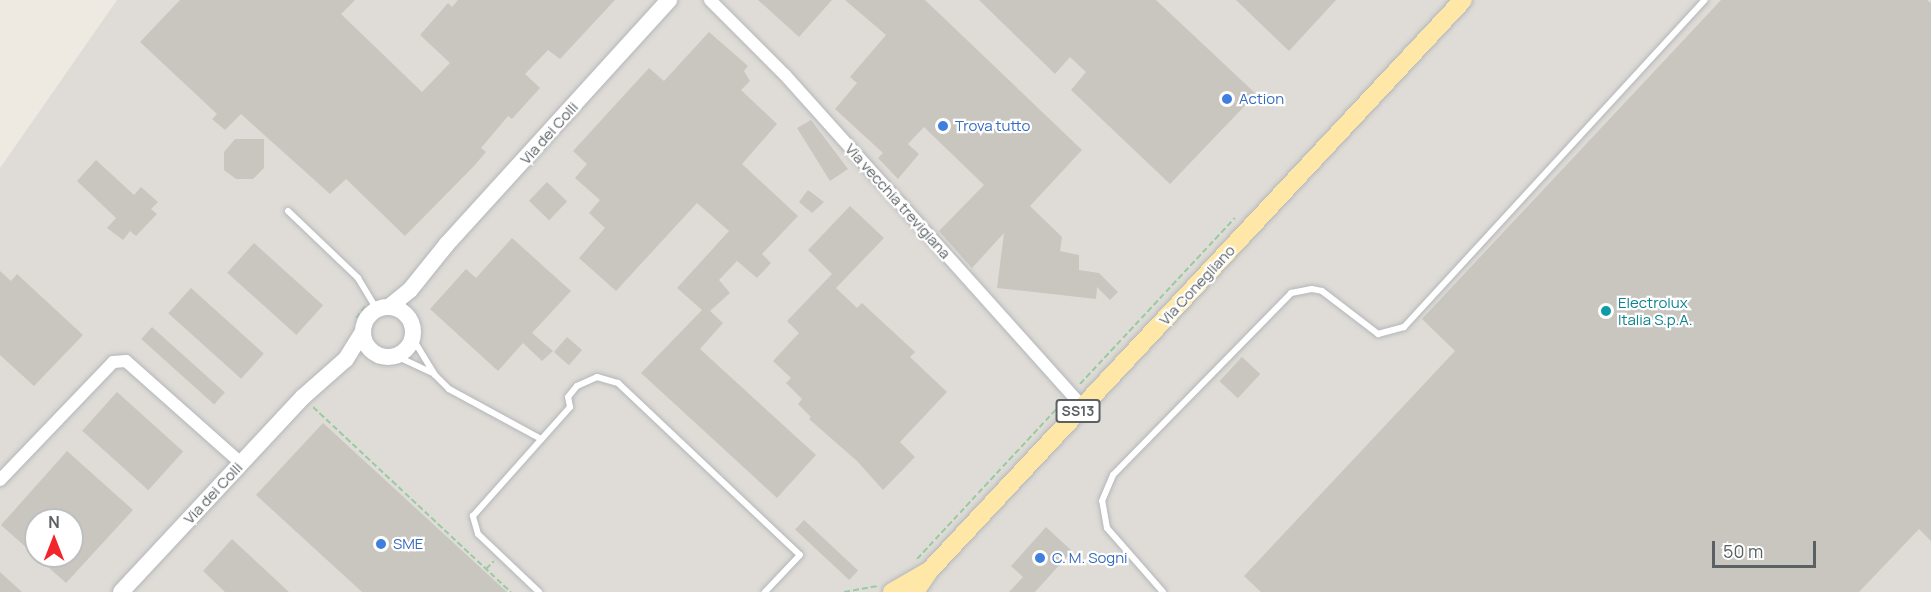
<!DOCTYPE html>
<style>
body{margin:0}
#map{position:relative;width:1931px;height:592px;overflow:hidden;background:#eeeae2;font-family:Manrope,sans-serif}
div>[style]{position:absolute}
.industrial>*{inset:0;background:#dfdcd7}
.building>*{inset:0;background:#c9c5bf;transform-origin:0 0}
.path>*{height:2px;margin-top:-1px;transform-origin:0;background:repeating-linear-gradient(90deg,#98cba0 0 6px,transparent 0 9px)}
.roads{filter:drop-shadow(0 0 2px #b3b6ba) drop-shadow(0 0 2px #b3b6ba)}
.lane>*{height:6px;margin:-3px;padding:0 3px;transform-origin:3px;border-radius:3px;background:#fff}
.street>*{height:12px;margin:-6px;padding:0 6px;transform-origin:6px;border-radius:6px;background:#fff}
.secondary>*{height:16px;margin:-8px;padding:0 8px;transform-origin:8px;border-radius:8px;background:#fff}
.secondary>.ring{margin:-8px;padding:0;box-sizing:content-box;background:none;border:16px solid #fff;border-radius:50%}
.primary>*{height:18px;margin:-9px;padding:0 9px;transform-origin:9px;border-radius:9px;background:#ffe7a7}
.dots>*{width:16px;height:16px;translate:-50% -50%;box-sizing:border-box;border:3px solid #fff;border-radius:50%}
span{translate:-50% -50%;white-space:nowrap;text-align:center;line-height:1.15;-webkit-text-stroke:4.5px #fff;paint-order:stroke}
.shield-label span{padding:2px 4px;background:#fff;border:2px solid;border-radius:4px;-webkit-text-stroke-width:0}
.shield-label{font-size:14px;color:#5b6064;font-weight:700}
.shop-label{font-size:15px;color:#366cbe}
.left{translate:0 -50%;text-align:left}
.street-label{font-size:15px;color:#5b6064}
.culture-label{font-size:15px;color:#0d838f}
.north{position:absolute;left:24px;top:508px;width:60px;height:60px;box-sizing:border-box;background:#fff;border:2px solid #bdbfc1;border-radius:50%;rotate:0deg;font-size:16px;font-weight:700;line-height:24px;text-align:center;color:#5b6064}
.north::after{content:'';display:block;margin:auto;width:21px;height:27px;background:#f2252b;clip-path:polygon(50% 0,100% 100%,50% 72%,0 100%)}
.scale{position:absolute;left:1712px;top:541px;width:104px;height:27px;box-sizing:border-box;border:3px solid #5b6064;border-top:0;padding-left:8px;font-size:18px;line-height:21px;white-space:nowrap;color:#5b6064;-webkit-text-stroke:4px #fff;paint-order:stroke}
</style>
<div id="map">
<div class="industrial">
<div style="clip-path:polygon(evenodd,117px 0,1931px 0,1931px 592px,0 592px,0 168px,117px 0,36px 520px,72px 520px,72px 556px,36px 556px,36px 520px)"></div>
</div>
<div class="building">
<div style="clip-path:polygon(180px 0,355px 0,341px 14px,422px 92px,450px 63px,420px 35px,448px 3px,452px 7px,458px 0,615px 0,560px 59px,548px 50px,525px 74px,540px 88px,512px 119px,508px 116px,481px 148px,486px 152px,474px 166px,405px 236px,346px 179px,330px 194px,241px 114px,225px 130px,212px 119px,217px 114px,140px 42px)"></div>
<div style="clip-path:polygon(758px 0,832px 0,799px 37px)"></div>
<div style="clip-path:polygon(845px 0,925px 0,1082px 150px,1030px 206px,1062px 237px,1060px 251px,1079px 255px,1079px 270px,1099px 273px,1118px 292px,1110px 300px,1097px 287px,1096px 299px,997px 288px,1004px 233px,972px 268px,939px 231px,984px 185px,924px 127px,908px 144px,919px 154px,898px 179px,878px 158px,883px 153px,835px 109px,857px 83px,850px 77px,886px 35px)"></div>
<div style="clip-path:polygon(979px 0,1156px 0,1256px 94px,1170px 184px,1071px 90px,1086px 72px,1070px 57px,1055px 74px)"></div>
<div style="clip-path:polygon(1236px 0,1336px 0,1289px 51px)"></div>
<div style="clip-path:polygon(1721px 0,1927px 0,1931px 3px,1931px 541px,1919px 529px,1859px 592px,1261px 592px,1244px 576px,1455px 351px,1422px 319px)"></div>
<div style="clip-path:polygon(709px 32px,748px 66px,744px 71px,750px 81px,741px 90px,777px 124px,742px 164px,798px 216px,762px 254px,771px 263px,757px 278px,737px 261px,719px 280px,730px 293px,710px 311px,723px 323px,700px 349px,816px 455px,777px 498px,641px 373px,702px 310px,677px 288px,729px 231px,697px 203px,616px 291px,579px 258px,605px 228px,589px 213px,600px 200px,575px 178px,587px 164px,573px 151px,649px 68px,664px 81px)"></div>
<div style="clip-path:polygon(811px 120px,848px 169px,830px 181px,797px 128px)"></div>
<div style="clip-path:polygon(235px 139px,264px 139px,264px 168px,253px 179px,236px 179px,224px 170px,224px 152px)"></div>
<div style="clip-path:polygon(96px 160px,134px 195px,141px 187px,158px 202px,151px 209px,157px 214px,136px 236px,130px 231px,123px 240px,107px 228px,116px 218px,77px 181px)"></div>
<div style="left:547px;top:182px;width:28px;height:26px;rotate:44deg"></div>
<div style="clip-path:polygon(808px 190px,824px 202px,812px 213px,799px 202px)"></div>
<div style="clip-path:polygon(850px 206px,884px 238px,836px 288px,857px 308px,862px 303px,915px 352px,910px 357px,947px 392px,900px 442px,915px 457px,883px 490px,857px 461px,809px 419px,811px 417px,798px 404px,802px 399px,786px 383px,791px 378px,773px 361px,799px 333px,787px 321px,832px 274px,808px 250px)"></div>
<div style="clip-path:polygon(512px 238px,571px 291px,532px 333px,553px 351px,542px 361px,523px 343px,498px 371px,430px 309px,466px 269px,476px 278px)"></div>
<div style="left:254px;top:243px;width:93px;height:40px;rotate:42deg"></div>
<div style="clip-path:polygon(0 271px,11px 281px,17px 274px,83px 335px,34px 386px,0 355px)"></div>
<div style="left:191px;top:288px;width:98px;height:34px;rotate:42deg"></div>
<div style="left:152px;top:327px;width:98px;height:16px;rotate:42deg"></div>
<div style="left:567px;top:337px;width:20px;height:20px;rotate:41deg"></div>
<div style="left:1242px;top:357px;width:25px;height:33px;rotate:43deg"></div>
<div style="left:117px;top:392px;width:89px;height:52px;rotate:42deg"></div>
<div style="clip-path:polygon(323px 423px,507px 592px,362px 592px,256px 495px)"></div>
<div style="clip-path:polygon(evenodd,67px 451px,133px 510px,66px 583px,1px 525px,67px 451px,36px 520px,72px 520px,72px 556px,36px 556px,36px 520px)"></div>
<div style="left:804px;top:520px;width:74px;height:13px;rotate:43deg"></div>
<div style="clip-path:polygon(1046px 527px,1072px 551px,1035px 592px,1009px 592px,1023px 577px,1011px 566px)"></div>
<div style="clip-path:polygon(232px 539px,289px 592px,225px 592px,203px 571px)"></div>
<div style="clip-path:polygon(0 572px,22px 592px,0 592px)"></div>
</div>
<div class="path">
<div style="left:356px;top:318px;width:15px;rotate:-53deg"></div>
<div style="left:1080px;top:384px;width:227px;rotate:-47deg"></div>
<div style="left:313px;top:407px;width:271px;rotate:43.1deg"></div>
<div style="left:917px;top:559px;width:210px;rotate:-47.1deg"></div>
<div style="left:486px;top:569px;width:11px;rotate:-45deg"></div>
<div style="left:844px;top:592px;width:34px;rotate:-10deg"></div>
</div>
<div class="roads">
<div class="lane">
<div style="left:288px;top:211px;width:97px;rotate:43.7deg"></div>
<div style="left:358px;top:278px;width:37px;rotate:59deg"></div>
<div style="left:413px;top:339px;width:42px;rotate:58.6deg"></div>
<div style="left:435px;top:375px;width:20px;rotate:45deg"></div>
<div style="left:449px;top:389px;width:105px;rotate:28.5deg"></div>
<div style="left:396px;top:356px;width:40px;rotate:25deg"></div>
<div style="left:539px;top:592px;width:84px;rotate:-136.4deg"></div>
<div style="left:478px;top:534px;width:19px;rotate:-106deg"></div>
<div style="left:473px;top:516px;width:146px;rotate:-48.3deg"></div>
<div style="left:570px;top:407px;width:10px;rotate:-101deg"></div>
<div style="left:568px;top:397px;width:14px;rotate:-51deg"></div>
<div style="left:577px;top:386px;width:22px;rotate:-24deg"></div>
<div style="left:597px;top:377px;width:22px;rotate:16deg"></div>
<div style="left:618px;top:383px;width:250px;rotate:43.4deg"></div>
<div style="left:800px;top:555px;width:51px;rotate:133.4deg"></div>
<div style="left:1163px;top:592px;width:85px;rotate:-131.2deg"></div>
<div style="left:1107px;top:528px;width:27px;rotate:-100deg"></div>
<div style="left:1102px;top:501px;width:28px;rotate:-67deg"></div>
<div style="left:1113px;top:475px;width:255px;rotate:-45.6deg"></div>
<div style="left:1291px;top:293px;width:21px;rotate:-11deg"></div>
<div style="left:1312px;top:289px;width:10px;rotate:11deg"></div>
<div style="left:1322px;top:291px;width:71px;rotate:37.5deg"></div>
<div style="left:1378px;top:334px;width:27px;rotate:-15deg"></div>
<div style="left:1404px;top:327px;width:444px;rotate:-47.4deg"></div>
</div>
<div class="street">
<div style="left:710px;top:0;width:106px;rotate:45deg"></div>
<div style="left:785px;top:75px;width:445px;rotate:48.1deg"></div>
<div style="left:0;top:480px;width:163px;rotate:-46.2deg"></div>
<div style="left:113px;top:362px;width:13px;rotate:-4deg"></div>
<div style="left:126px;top:361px;width:154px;rotate:41.6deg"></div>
</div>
<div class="secondary">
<div style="left:389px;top:307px;width:27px;rotate:-39deg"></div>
<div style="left:410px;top:290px;width:59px;rotate:-51.2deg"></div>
<div style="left:447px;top:244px;width:330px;rotate:-47.7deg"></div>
<div class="ring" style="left:363px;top:307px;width:34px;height:34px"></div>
<div style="left:121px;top:592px;width:267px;rotate:-47deg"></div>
<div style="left:303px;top:397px;width:57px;rotate:-41.5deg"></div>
<div style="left:346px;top:359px;width:32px;rotate:-58deg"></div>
</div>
<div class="primary">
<div style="left:892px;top:592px;width:39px;rotate:-30deg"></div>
<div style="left:915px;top:592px;width:27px;rotate:-56deg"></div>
<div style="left:930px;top:570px;width:780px;rotate:-46.92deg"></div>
</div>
</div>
<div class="dots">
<div style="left:1227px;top:99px;background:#3f7fe0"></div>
<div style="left:943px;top:126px;background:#3f7fe0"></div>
<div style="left:1606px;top:311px;background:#0f9aa8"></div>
<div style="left:381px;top:544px;background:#3f7fe0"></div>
<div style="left:1040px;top:558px;background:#3f7fe0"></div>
</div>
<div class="shield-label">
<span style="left:1078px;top:411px">SS13</span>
</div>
<div class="shop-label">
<span class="left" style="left:1239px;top:99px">Action</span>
<span class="left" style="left:955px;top:126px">Trova tutto</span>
<span class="left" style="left:393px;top:544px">SME</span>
<span class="left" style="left:1052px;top:558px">C. M. Sogni</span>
</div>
<div class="street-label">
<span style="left:549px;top:133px;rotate:-48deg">Via dei Colli</span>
<span style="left:898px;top:201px;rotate:48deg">Via vecchia trevigiana</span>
<span style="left:1197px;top:285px;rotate:-47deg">Via Conegliano</span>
<span style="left:213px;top:493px;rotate:-47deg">Via dei Colli</span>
</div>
<div class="culture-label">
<span class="left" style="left:1618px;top:311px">Electrolux<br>Italia S.p.A.</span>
</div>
<div class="north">N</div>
<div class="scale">50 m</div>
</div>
